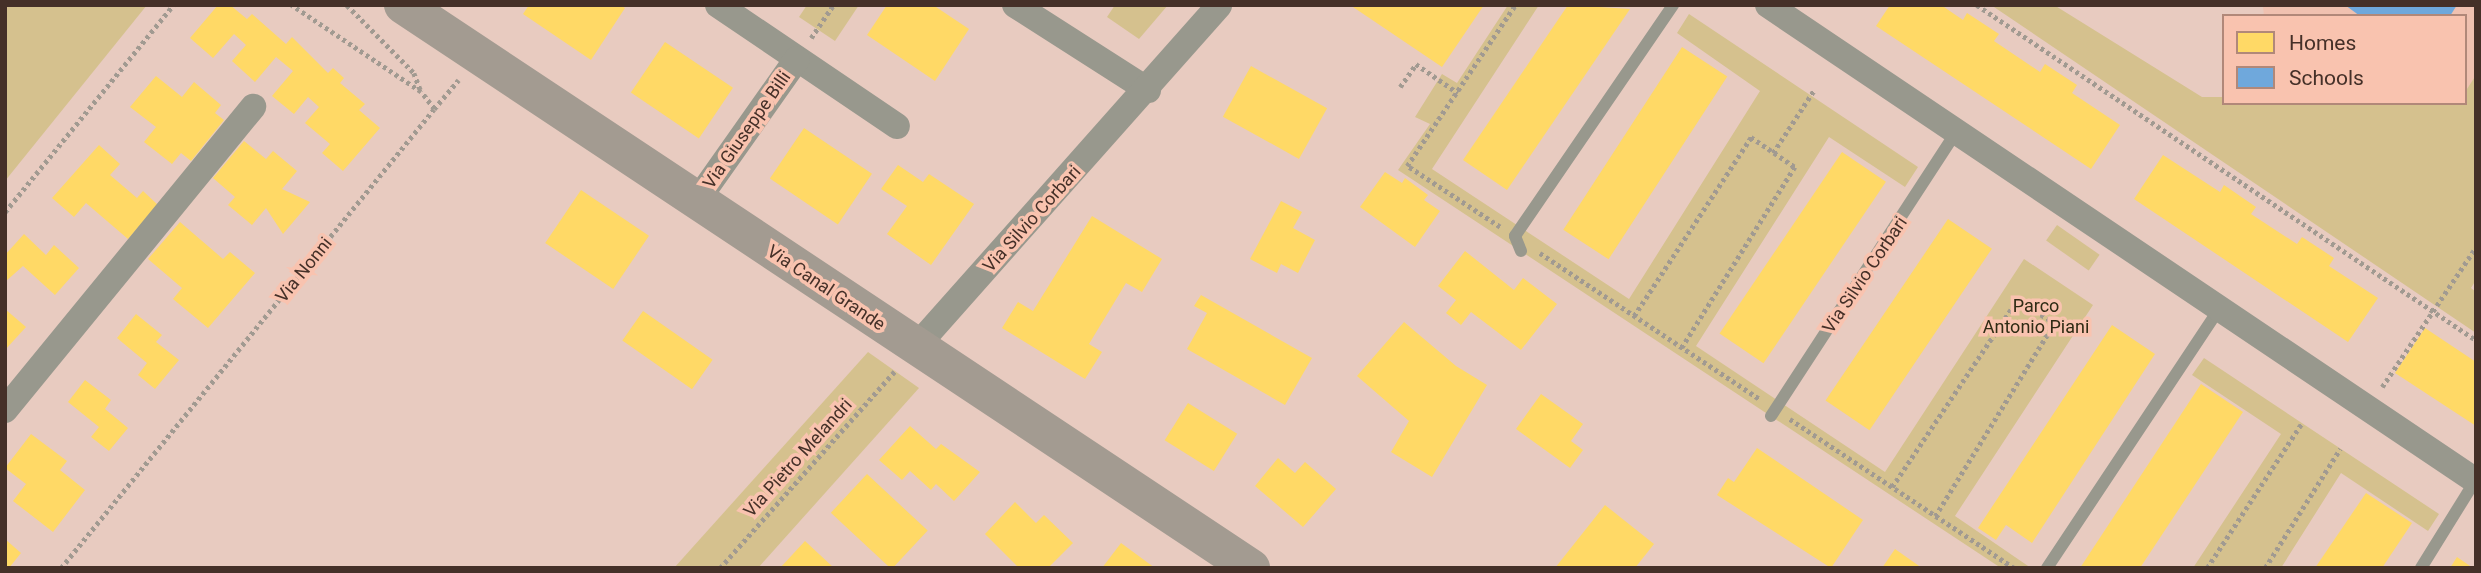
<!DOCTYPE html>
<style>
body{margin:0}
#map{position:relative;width:2481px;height:573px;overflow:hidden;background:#e8cbc0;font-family:Roboto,sans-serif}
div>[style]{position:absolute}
.built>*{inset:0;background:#f0c1b0}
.green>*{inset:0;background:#d5c18e;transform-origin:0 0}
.homes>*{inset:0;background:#ffd966;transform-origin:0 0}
.schools>*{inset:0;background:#6fa8dc}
.path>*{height:4.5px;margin-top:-2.25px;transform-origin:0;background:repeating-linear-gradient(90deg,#a19a91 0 3.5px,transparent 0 7px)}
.lane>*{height:12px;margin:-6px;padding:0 6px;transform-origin:6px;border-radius:6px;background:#98988d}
.street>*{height:26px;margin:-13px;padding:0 13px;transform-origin:13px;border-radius:13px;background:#98988d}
.primary>*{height:38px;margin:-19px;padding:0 19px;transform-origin:19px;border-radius:19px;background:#a39b91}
span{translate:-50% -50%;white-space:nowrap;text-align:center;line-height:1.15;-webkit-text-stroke:7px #f9c3af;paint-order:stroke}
.street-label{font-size:18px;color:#453028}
.park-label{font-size:18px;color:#2f2b14}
.frame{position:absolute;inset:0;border:7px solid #453028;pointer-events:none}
.legend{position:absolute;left:2222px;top:14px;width:245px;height:91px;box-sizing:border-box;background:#f9c3af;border:2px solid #b18879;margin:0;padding:9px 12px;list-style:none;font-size:21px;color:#453028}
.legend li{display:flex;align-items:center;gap:14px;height:35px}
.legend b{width:35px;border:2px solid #b18879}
</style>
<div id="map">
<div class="built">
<div style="clip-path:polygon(2242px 5px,2476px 5px,2476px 75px,2465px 92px,2465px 16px,2264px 16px,2263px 7px)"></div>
</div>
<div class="green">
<div style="clip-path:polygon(5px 5px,147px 5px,5px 181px)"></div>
<div style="clip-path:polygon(807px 5px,859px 5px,835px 41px,799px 17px)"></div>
<div style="clip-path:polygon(1115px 5px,1168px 5px,1139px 39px,1107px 17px)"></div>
<div style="clip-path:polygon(1508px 5px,1539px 5px,1432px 169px,1629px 299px,1760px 91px,1677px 33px,1689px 14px,1918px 167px,1905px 187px,1829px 137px,1696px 346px,1885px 472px,2024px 259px,2093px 305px,1955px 516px,2031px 568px,2001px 568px,1398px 170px,1430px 124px,1415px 117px,1442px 74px,1457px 83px)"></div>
<div style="clip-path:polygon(1991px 5px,2054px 5px,2202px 97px,2224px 97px,2224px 103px,2465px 103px,2465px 92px,2476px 75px,2476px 280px,2471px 288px,2476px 292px,2476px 333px)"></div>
<div style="left:2057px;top:225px;width:52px;height:19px;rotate:35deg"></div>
<div style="clip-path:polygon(868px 352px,919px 388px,758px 568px,674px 568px)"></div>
<div style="clip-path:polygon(2204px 358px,2439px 514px,2428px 531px,2341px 473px,2281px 568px,2193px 568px,2281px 434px,2192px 375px)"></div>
</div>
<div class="homes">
<div style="clip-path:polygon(218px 5px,230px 5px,247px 19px,252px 14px,286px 44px,292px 37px,328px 73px,333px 68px,344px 78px,340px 83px,365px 104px,359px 110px,380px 128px,343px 171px,322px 153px,330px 144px,305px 123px,319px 107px,308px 97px,294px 114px,272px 96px,293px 71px,276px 57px,255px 82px,232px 61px,246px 45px,234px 34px,213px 58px,190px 38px)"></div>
<div style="clip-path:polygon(529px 5px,620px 5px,625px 8px,591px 60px,523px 14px)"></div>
<div style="clip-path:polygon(887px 5px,933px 5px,969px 29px,935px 81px,867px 35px)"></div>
<div style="clip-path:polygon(1350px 5px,1484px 5px,1442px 67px)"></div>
<div style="clip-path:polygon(1568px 5px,1630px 9px,1507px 190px,1463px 160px)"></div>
<div style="clip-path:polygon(1890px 5px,1941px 5px,1963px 20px,1967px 13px,1999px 34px,1994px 41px,2040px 72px,2045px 64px,2077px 85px,2072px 93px,2120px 125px,2091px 169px,1876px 26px)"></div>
<div style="left:665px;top:42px;width:82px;height:61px;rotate:34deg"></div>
<div style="left:1682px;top:47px;width:54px;height:218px;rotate:33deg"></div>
<div style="left:1251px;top:66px;width:87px;height:58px;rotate:29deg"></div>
<div style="clip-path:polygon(156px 76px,182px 97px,194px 82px,221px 105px,215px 113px,224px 120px,191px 161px,181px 153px,172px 164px,144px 142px,156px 127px,130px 107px)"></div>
<div style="left:804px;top:128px;width:82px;height:61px;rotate:34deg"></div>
<div style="clip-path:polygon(244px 141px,266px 159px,273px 151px,297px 171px,282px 189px,310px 202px,283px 234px,266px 208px,252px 225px,228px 205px,235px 197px,213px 178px)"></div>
<div style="clip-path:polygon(99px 145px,120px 164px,110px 175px,137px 198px,143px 191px,158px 205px,128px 239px,86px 203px,74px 217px,52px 198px)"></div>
<div style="left:1842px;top:152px;width:53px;height:219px;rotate:34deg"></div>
<div style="clip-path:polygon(2163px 155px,2220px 192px,2224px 185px,2256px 207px,2251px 214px,2297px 244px,2302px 237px,2334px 258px,2329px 266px,2378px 298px,2348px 342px,2134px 199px)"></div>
<div style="clip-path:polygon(898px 165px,923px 182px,929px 174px,974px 204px,931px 265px,887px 234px,907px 206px,881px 189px)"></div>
<div style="clip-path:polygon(1385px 172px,1402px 183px,1405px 178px,1428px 195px,1424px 200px,1440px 211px,1415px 247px,1360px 207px)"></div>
<div style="left:581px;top:190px;width:82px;height:64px;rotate:34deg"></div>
<div style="clip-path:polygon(1281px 201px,1302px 212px,1293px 228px,1315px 240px,1298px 273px,1281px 264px,1277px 273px,1250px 259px)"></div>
<div style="clip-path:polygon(1092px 216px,1162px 259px,1142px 292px,1126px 283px,1089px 344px,1102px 352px,1085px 379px,1002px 328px,1018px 302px,1033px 311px)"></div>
<div style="left:1948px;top:219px;width:53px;height:219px;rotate:34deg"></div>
<div style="clip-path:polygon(180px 222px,223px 259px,230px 252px,255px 273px,208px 328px,173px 299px,182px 288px,148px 259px)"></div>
<div style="clip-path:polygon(24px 234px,46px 255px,54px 245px,79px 268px,55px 295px,23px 266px,5px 282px,5px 255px)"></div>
<div style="clip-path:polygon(1465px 251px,1514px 290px,1523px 278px,1557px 304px,1521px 350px,1471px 312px,1461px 325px,1446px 313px,1456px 300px,1438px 286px)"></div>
<div style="clip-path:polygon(1201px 295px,1312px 358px,1285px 405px,1187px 349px,1207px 313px,1194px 306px)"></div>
<div style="clip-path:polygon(5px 309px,26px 327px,5px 350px)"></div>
<div style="left:643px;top:311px;width:85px;height:36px;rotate:35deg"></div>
<div style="clip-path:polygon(136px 314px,162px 335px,156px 342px,179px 360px,155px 389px,138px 375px,147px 363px,117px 338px)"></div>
<div style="clip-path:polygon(1404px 322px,1456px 366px,1487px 385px,1432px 477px,1391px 452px,1409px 421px,1357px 376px)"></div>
<div style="clip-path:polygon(2112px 325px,2155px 354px,2032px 543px,2006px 525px,1996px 540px,1978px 528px)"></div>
<div style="clip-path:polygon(2425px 328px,2476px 362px,2476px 426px,2395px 373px)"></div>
<div style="clip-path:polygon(85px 380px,111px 400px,105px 409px,128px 428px,109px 451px,91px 437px,99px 427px,68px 402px)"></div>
<div style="clip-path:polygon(2201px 384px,2243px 412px,2140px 568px,2080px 568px)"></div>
<div style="clip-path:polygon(1541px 394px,1583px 424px,1571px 441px,1583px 450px,1570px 468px,1516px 429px)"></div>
<div style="left:1188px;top:403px;width:58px;height:44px;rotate:32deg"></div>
<div style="clip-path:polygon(910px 426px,936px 449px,941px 444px,980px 472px,954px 501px,936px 484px,931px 490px,910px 471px,902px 480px,879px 460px)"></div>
<div style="clip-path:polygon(31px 434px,67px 461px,60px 470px,85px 490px,53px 532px,13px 501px,26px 484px,5px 468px)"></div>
<div style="clip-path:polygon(1757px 448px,1863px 520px,1831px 568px,1717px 495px,1728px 478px,1734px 482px)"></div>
<div style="clip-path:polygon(1278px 458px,1295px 473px,1305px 462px,1336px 489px,1303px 527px,1255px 486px)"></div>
<div style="left:867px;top:474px;width:83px;height:53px;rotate:43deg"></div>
<div style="clip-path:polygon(2366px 493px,2412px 523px,2382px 568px,2315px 568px)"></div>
<div style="clip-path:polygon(1015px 502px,1036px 523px,1044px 515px,1073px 543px,1048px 568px,1019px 568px,985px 534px)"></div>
<div style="clip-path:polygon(1605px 505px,1654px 544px,1635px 568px,1555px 568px)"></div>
<div style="clip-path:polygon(5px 539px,21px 553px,9px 568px,5px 568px)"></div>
<div style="clip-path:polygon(805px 541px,834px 568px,780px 568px)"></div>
<div style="clip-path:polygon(1121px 543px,1155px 568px,1102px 568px)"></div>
<div style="clip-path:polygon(1895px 549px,1922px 568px,1882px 568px)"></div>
<div style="clip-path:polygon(2457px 557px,2473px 568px,2450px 568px)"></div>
</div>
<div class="schools">
<div style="clip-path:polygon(2345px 5px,2457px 5px,2450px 16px,2360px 16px)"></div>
</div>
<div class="path">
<div style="left:347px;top:5px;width:95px;rotate:45.4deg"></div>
<div style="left:414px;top:73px;width:19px;rotate:69deg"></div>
<div style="left:1977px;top:5px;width:601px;rotate:33.88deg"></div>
<div style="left:811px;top:38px;width:40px;rotate:-56deg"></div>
<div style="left:1400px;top:87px;width:28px;rotate:-55deg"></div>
<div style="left:1416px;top:64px;width:51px;rotate:34.6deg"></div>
<div style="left:434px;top:109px;width:38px;rotate:-50deg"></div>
<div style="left:1773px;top:153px;width:75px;rotate:-56.9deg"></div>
<div style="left:5px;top:212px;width:267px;rotate:-50.9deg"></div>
<div style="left:1500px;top:227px;width:111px;rotate:-146.7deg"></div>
<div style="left:1407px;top:166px;width:194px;rotate:-56.1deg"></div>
<div style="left:1540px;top:253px;width:264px;rotate:33.6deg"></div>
<div style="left:1634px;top:316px;width:214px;rotate:-56.8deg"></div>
<div style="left:1751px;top:137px;width:53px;rotate:34.3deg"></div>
<div style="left:1795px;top:167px;width:213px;rotate:122deg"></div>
<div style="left:2382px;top:387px;width:169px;rotate:-56.1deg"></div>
<div style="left:1790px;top:419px;width:269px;rotate:33.6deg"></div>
<div style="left:1892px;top:487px;width:225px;rotate:-56.2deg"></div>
<div style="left:2017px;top:300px;width:44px;rotate:31.2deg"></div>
<div style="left:2055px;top:323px;width:227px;rotate:121.7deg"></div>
<div style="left:61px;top:568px;width:591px;rotate:-50.9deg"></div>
<div style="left:434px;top:109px;width:21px;rotate:-127deg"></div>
<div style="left:421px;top:92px;width:156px;rotate:-146.2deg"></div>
<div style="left:720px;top:568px;width:265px;rotate:-48.4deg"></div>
<div style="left:2207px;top:568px;width:173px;rotate:-56.8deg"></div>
<div style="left:2265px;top:568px;width:141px;rotate:-57.8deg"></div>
</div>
<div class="lane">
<div style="left:1521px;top:251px;width:16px;rotate:-112deg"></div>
<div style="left:1515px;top:236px;width:280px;rotate:-55.6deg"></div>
<div style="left:1771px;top:416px;width:339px;rotate:-56.9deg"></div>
<div style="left:2047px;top:568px;width:311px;rotate:-56.4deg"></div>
<div style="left:2421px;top:568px;width:102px;rotate:-58.2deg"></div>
</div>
<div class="street">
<div style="left:718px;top:5px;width:216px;rotate:34.1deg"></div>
<div style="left:1015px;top:5px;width:158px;rotate:32.6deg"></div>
<div style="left:1768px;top:5px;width:853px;rotate:33.91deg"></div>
<div style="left:696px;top:202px;width:175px;rotate:-54.8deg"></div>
<div style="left:915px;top:348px;width:458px;rotate:-48.4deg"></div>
<div style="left:5px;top:410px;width:392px;rotate:-50.7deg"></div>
</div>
<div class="primary">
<div style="left:403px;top:5px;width:1018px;rotate:33.58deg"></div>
</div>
<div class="street-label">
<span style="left:747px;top:130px;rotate:-55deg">Via Giuseppe Billi</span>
<span style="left:1032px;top:219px;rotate:-48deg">Via Silvio Corbari</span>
<span style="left:304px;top:270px;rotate:-51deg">Via Nonni</span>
<span style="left:1865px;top:275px;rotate:-56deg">Via Silvio Corbari</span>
<span style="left:826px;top:288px;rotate:34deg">Via Canal Grande</span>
<span style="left:798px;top:458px;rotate:-48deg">Via Pietro Melandri</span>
</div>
<div class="park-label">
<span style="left:2036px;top:317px">Parco<br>Antonio Piani</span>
</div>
<div class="frame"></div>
<ul class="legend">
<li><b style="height:19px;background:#ffd966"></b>Homes</li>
<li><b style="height:19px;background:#6fa8dc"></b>Schools</li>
</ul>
</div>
